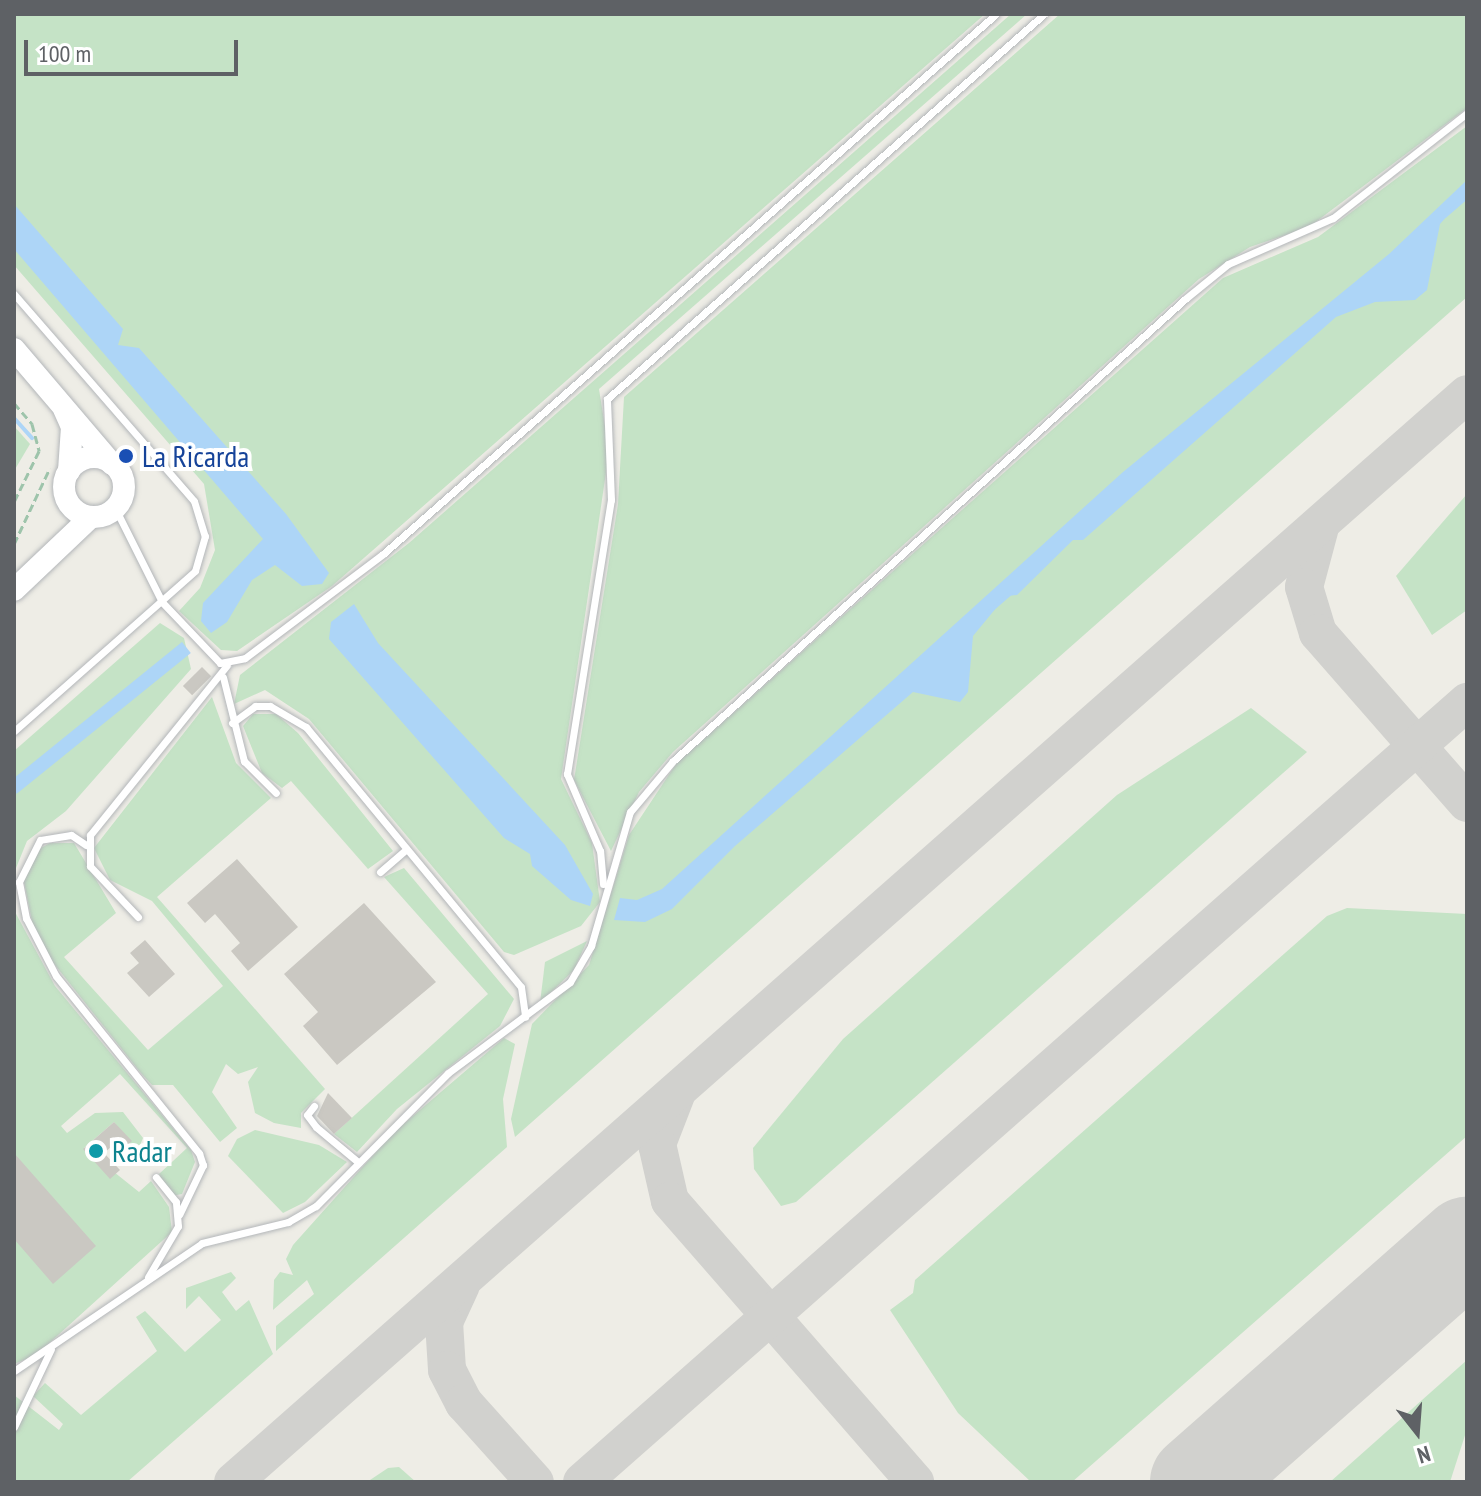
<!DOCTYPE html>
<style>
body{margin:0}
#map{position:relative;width:1481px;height:1496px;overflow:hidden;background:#eeede6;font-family:"PT Sans Narrow",sans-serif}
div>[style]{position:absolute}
.green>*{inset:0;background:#c5e3c6}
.water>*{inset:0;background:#add5f7;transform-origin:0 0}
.stream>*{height:4px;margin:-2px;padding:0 2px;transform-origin:2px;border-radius:2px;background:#add5f7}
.taxiway>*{height:38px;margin:-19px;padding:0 19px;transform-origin:19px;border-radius:19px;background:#d1d1ce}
.runway>*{height:96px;margin:-48px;padding:0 48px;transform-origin:48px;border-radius:48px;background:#d1d1ce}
.building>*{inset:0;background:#cac8c2;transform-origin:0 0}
.path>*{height:3px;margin-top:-1.5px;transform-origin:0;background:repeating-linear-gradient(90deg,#9ec4ab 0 8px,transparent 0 12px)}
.roads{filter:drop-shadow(0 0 2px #b3b6b9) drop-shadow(0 0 2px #b3b6b9)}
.lane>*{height:7px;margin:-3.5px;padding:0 3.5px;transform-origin:3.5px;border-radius:3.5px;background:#fff}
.secondary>*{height:22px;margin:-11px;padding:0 11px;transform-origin:11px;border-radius:11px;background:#fff}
.secondary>.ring{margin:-11px;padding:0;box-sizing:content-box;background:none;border:22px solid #fff;border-radius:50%}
.dots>*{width:22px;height:22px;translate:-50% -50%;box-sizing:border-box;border:4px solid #fff;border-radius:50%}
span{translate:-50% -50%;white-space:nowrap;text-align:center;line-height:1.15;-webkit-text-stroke:8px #fff;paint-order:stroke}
.transit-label{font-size:30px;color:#164399}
.left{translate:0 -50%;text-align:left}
.culture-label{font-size:30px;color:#0d838f}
.frame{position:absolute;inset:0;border:16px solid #5e6165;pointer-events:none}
.north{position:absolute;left:1377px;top:1392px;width:80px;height:80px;-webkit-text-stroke:6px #fff;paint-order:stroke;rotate:163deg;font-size:22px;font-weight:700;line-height:32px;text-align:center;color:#5e6165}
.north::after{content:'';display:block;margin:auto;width:28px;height:36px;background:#5e6165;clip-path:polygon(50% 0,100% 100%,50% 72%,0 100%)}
.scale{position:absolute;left:24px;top:40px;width:214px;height:36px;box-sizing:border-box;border:4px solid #5e6165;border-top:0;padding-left:10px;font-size:24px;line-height:28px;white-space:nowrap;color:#5e6165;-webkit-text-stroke:6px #fff;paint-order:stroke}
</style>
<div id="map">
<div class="green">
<div style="clip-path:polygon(14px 14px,985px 14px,332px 586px,237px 651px,221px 650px,179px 611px,200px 588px,215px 550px,204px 484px,14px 265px)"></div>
<div style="clip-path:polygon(1011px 14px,1027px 14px,599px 389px,609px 452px,561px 779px,592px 843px,600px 902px,581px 926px,514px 955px,504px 952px,309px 719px,265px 690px,234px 704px,240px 675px,409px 543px)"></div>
<div style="clip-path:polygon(1060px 14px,1467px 14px,1467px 108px,1309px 227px,1250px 247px,1199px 279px,673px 752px,639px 792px,611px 851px,574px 780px,618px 504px,624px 397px)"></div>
<div style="clip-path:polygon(1467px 126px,1467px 297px,515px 1137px,511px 1119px,532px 1024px,589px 965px,629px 835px,676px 764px,1223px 278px,1318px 237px)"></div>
<div style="clip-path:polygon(14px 426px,30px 444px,14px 471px)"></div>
<div style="clip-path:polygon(1467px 494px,1467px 610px,1432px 635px,1396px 576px)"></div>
<div style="clip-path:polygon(160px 623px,184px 638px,191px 669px,66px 811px,27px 841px,14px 873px,14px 751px)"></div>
<div style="clip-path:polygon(212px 697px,236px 763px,271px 798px,157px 897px,325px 1089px,301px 1113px,301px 1128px,274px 1123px,255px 1113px,248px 1082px,258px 1067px,238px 1074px,226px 1064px,212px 1092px,237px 1128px,220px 1142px,173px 1085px,152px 1085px,140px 1072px,36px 941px,22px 872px,30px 854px,50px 843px,74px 843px,116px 913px,64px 957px,148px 1050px,223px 986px,152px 901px,110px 880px,94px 848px)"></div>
<div style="clip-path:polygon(1251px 708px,1307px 752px,796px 1202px,781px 1206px,754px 1169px,753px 1148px,843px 1039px,1117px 795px)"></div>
<div style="clip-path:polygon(253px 714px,276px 714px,298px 733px,393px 851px,368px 869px,291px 781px,282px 788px,262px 773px,243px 726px)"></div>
<div style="clip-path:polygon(404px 868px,514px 999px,500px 1026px,397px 1109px,357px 1152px,334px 1134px,488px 994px,384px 877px)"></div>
<div style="clip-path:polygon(1347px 908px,1467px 914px,1467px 1136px,1072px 1482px,1031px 1482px,958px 1413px,890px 1310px,913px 1293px,915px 1280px,1327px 916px)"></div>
<div style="clip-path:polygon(14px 910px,55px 986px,191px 1150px,195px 1162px,182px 1194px,171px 1196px,159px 1174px,187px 1148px,120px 1074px,61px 1126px,67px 1133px,95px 1113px,123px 1112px,143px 1138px,136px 1155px,114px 1122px,84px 1148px,139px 1192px,151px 1181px,169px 1207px,172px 1232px,36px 1355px,14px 1364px)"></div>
<div style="clip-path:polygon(587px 941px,574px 970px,540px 1003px,545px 962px)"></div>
<div style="clip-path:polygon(504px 1038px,515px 1044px,503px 1099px,507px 1147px,276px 1351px,276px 1326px,314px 1294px,307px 1280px,273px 1310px,274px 1280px,280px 1272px,293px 1275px,286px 1259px,293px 1245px,393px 1133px)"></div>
<div style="clip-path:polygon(255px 1130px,319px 1145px,347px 1162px,305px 1202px,283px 1213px,228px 1156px,237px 1139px)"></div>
<div style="clip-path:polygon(231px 1272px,236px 1278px,222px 1292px,236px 1311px,249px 1300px,273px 1354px,127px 1482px,14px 1482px,14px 1395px,59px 1430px,63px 1424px,33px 1396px,45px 1383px,81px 1415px,157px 1351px,136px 1317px,145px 1311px,185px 1352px,221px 1320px,199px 1296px,186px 1309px,186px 1288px)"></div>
<div style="clip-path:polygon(1467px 1360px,1467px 1429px,1450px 1482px,1330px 1482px)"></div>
<div style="clip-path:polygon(399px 1467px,416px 1482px,367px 1482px,388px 1468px)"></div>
</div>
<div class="water">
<div style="clip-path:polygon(1467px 180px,1467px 194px,1440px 224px,1427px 290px,1415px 300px,1375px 302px,1336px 317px,1083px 540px,1073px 540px,1017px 595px,1006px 596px,973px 636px,968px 692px,960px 702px,913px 692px,735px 846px,672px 909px,645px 922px,614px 920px,620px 898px,637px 900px,662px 889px,1123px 472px,1389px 254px)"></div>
<div style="clip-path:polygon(14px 204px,123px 329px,118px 345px,139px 348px,286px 514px,329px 573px,322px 584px,302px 586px,275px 565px,252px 580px,227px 622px,211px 633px,201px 621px,203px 603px,263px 539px,14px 249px)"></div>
<div style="clip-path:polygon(354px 604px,378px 643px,565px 845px,593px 894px,590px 906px,571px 900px,532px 866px,530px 854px,504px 838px,329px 639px,331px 622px)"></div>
<div style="left:182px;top:642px;width:14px;height:224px;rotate:51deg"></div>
</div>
<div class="stream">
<div style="left:1445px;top:216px;width:29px;rotate:-41deg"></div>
<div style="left:14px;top:418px;width:27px;rotate:48deg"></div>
<div style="left:989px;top:612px;width:30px;rotate:-41deg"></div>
</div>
<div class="taxiway">
<div style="left:1320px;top:527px;width:62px;rotate:104.9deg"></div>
<div style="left:1304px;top:587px;width:48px;rotate:73.1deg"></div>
<div style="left:1318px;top:633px;width:226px;rotate:48.8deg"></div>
<div style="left:676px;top:1095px;width:53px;rotate:111.2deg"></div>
<div style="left:657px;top:1144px;width:58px;rotate:77.2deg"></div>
<div style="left:670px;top:1201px;width:373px;rotate:48.9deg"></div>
<div style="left:461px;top:1285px;width:41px;rotate:114.7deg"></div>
<div style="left:444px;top:1322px;width:48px;rotate:86.4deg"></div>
<div style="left:447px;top:1370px;width:37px;rotate:63deg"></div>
<div style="left:464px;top:1403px;width:106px;rotate:48.1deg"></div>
<div style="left:233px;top:1482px;width:1645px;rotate:-41.4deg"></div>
<div style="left:582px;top:1482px;width:1180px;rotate:-41.39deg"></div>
</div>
<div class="runway">
<div style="left:1198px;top:1482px;width:359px;rotate:-41.4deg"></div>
</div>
<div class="building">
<div style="left:202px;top:667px;width:13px;height:27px;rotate:45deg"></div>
<div style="clip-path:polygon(237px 859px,298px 927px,248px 971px,231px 951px,240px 943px,215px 914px,205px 923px,187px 903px)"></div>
<div style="clip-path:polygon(364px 903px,436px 982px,337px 1065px,303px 1026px,318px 1012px,284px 974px)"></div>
<div style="clip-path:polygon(145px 940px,175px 974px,149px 997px,127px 973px,139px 963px,130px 953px)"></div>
<div style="clip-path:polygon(328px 1093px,352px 1118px,334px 1134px,317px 1116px)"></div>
<div style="clip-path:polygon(114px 1122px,132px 1141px,118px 1154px,111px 1147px,104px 1153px,120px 1170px,110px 1179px,83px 1149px)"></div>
<div style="clip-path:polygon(14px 1153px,96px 1246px,53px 1284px,14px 1239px)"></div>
</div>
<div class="path">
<div style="left:14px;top:403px;width:28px;rotate:49deg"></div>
<div style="left:32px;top:424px;width:28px;rotate:75deg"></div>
<div style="left:39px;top:451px;width:57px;rotate:116.1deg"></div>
<div style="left:14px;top:544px;width:84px;rotate:-64.7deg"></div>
</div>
<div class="roads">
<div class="lane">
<div style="left:14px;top:294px;width:274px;rotate:49deg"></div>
<div style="left:194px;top:501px;width:37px;rotate:73deg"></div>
<div style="left:205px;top:536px;width:36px;rotate:106deg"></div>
<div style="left:195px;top:571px;width:242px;rotate:138.5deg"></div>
<div style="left:115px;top:508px;width:105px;rotate:63.4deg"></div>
<div style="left:162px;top:602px;width:84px;rotate:46.4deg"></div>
<div style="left:220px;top:663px;width:25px;rotate:-11deg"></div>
<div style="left:245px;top:658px;width:173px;rotate:-37deg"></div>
<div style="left:383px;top:554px;width:817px;rotate:-41.38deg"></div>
<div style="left:223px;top:677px;width:87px;rotate:76deg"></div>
<div style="left:244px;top:761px;width:45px;rotate:45deg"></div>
<div style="left:232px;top:723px;width:29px;rotate:-36deg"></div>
<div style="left:255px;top:706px;width:15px"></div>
<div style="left:270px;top:706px;width:42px;rotate:30.3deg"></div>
<div style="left:306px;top:727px;width:337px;rotate:50.4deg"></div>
<div style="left:521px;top:987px;width:30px;rotate:82deg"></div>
<div style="left:86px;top:845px;width:18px;rotate:-146deg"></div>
<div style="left:71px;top:835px;width:31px;rotate:171deg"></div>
<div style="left:40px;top:840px;width:47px;rotate:116.6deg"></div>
<div style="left:19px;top:882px;width:37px;rotate:79deg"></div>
<div style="left:26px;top:918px;width:65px;rotate:62.7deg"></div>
<div style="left:56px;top:976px;width:228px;rotate:51.1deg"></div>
<div style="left:199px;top:1153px;width:13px;rotate:72deg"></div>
<div style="left:203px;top:1165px;width:55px;rotate:115.6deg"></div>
<div style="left:380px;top:872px;width:35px;rotate:-41deg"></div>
<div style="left:603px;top:884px;width:33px;rotate:-95deg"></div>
<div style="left:600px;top:851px;width:84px;rotate:-113.2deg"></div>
<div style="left:567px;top:774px;width:278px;rotate:-80.9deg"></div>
<div style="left:611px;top:500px;width:101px;rotate:-92.3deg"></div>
<div style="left:607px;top:399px;width:582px;rotate:-41.38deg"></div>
<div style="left:138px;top:917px;width:70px;rotate:-133.3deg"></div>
<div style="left:90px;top:866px;width:31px;rotate:-90deg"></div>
<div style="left:90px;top:835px;width:218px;rotate:-51.1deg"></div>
<div style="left:314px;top:1106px;width:11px;rotate:128deg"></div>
<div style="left:307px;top:1115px;width:15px;rotate:53deg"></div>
<div style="left:316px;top:1127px;width:55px;rotate:39.8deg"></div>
<div style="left:148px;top:1277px;width:59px;rotate:-59.5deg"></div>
<div style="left:178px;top:1226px;width:24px;rotate:-95deg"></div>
<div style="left:176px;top:1202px;width:32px;rotate:-129deg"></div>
<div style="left:14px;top:1371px;width:227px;rotate:-34.2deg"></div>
<div style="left:202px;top:1243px;width:89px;rotate:-13.7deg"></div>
<div style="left:288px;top:1222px;width:32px;rotate:-30deg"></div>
<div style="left:316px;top:1206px;width:187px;rotate:-45.2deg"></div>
<div style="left:448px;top:1073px;width:152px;rotate:-36.7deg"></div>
<div style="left:570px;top:982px;width:42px;rotate:-59.7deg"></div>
<div style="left:591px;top:946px;width:140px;rotate:-73.8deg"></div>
<div style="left:630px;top:812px;width:67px;rotate:-49.9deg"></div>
<div style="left:673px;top:761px;width:690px;rotate:-42.06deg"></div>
<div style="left:1185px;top:299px;width:55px;rotate:-39.1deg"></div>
<div style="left:1228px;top:264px;width:115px;rotate:-23.7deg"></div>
<div style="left:1333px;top:218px;width:170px;rotate:-38.1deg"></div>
<div style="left:14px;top:1427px;width:86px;rotate:-64.6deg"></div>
</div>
<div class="secondary">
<div style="left:14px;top:349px;width:151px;rotate:49.6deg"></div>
<div style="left:64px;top:409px;width:20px;rotate:66deg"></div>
<div style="left:72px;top:427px;width:44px;rotate:93.9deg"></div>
<div class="ring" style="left:64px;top:457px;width:38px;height:38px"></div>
<div style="left:14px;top:590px;width:106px;rotate:-43.5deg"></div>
</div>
</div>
<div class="dots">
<div style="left:126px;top:456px;background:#1a4fb4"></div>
<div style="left:96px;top:1151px;background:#0f9aa8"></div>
</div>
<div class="transit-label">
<span class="left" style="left:142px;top:456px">La Ricarda</span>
</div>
<div class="culture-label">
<span class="left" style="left:112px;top:1151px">Radar</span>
</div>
<div class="frame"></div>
<div class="north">N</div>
<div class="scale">100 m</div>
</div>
